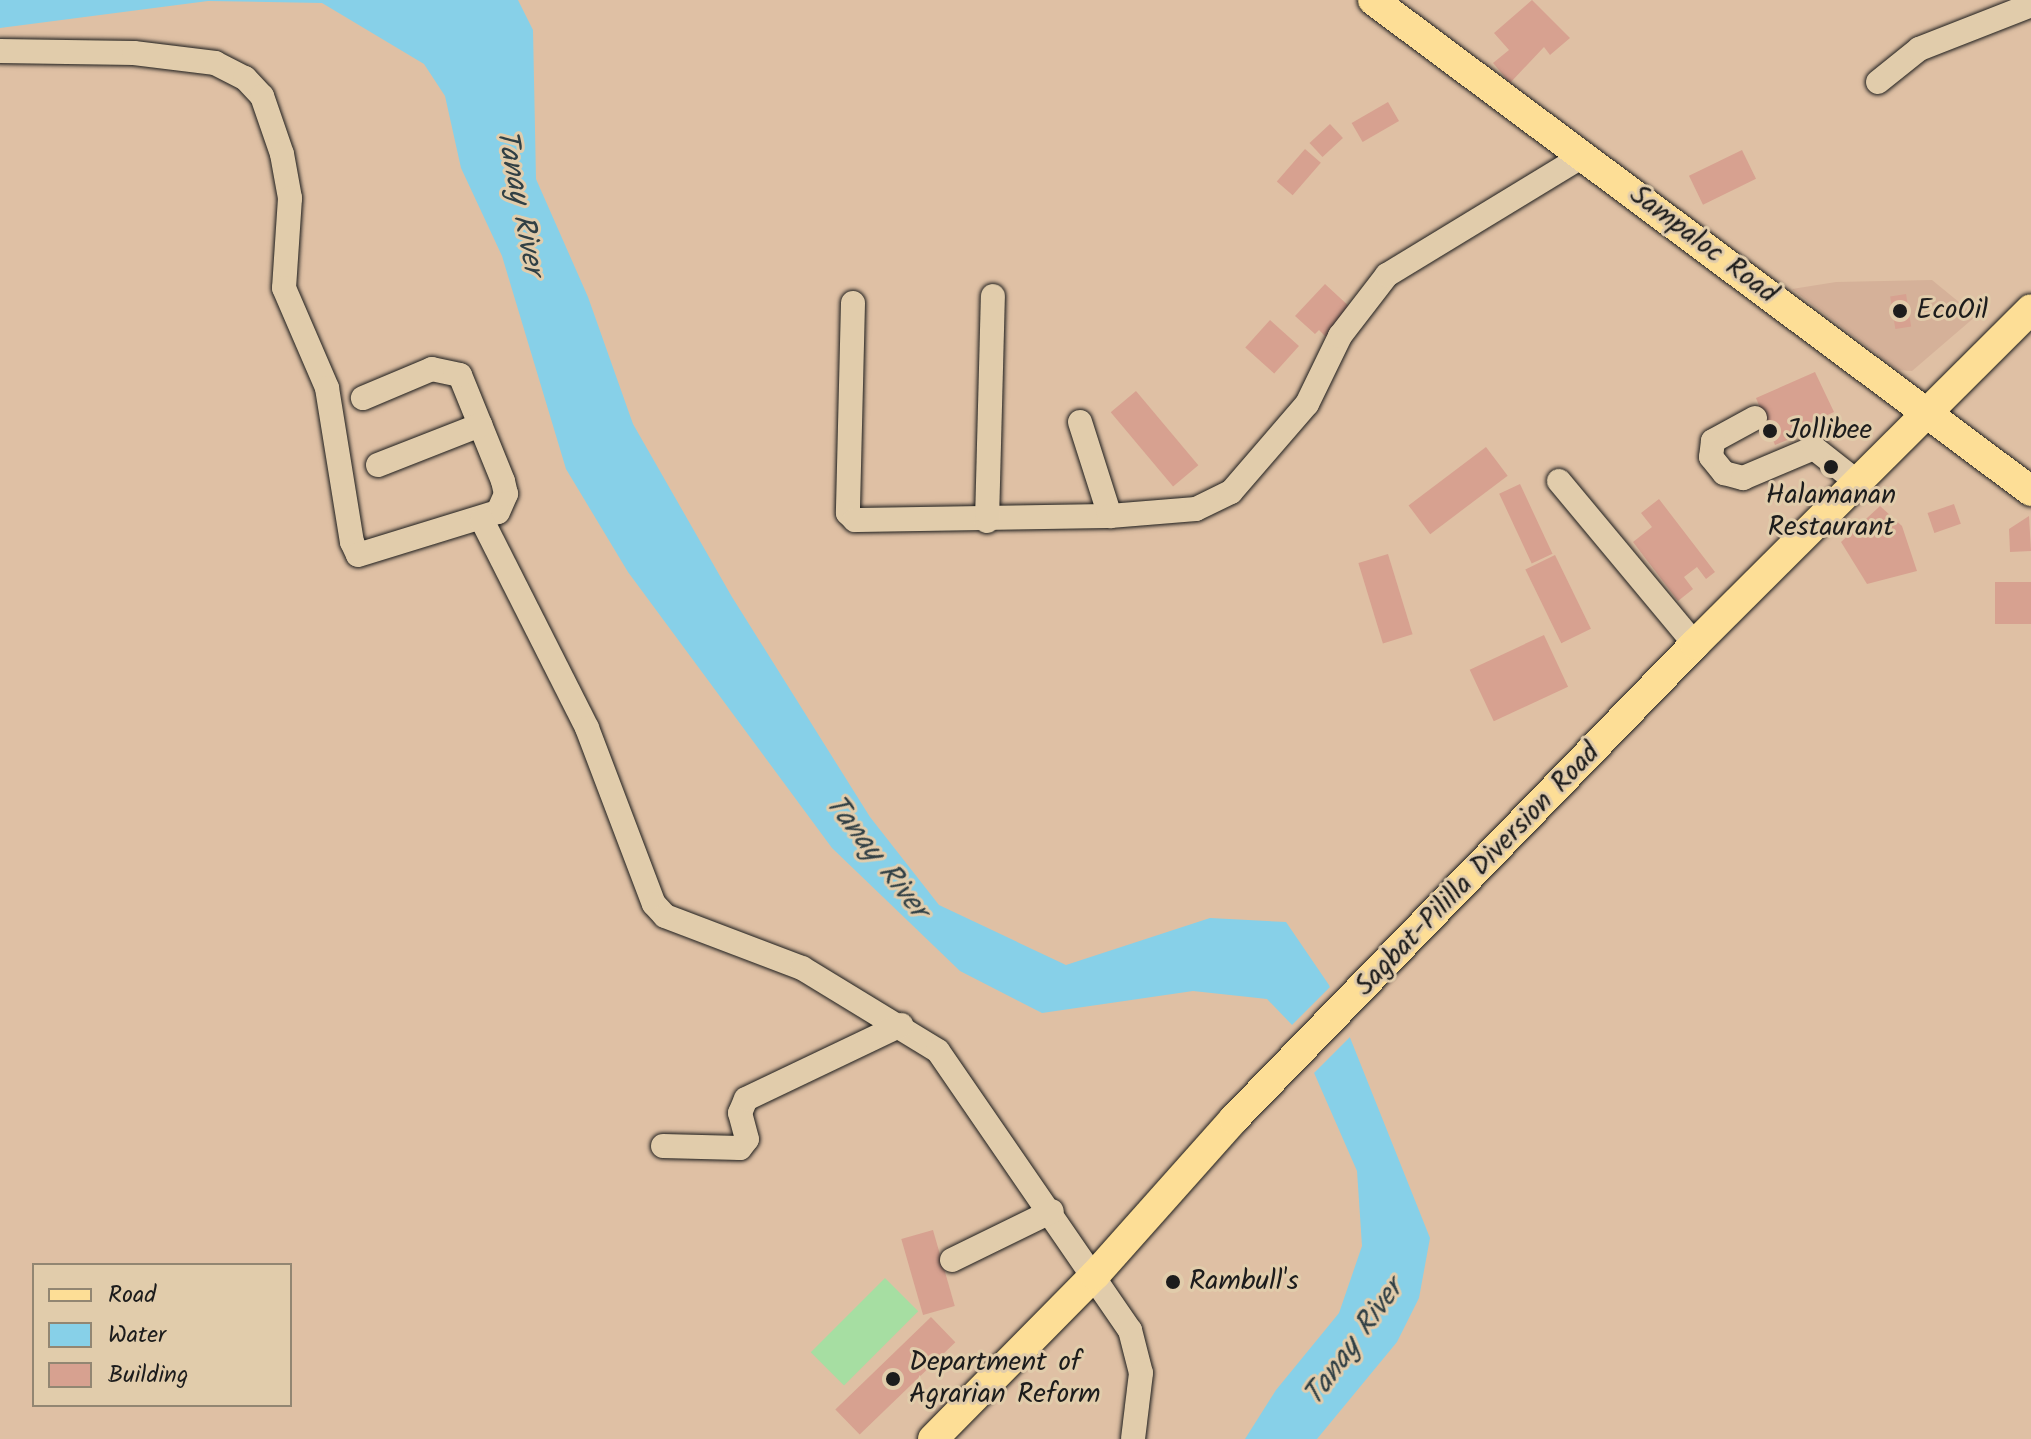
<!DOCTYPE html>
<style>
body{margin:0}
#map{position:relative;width:2031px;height:1439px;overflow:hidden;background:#dfc0a4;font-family:Kalam,sans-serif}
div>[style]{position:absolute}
.built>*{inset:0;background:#d5b199}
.green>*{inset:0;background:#a6dea2;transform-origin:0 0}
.water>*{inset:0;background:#87d0e8}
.pier>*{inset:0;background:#dfc0a4}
.building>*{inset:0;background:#d7a190;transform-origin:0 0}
.roads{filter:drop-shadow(0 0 2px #1c1c1c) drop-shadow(0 0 2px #1c1c1c)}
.minor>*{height:24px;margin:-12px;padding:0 12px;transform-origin:12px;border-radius:12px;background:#e1ccab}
.major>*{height:30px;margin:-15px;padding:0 15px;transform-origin:15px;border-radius:15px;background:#fdde96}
.dots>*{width:22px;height:22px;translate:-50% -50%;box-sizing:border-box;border:4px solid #e1ccab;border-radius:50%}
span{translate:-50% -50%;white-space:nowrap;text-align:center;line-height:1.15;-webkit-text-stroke:6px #e1ccab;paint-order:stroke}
.street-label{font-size:28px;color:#1c1c1c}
.poi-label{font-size:28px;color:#1c1c1c}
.left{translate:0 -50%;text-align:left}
.water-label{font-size:30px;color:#314045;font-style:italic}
.legend{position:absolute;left:32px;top:1263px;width:260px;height:144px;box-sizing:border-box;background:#e1ccab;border:2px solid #928672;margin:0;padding:10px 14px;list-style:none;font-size:24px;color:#1c1c1c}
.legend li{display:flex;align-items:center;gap:16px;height:40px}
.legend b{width:40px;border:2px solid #928672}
</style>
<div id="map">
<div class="built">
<div style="clip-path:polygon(1932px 280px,1976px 316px,1912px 371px,1898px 370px,1792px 289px,1836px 282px)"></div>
</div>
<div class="green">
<div style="left:885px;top:1278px;width:47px;height:105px;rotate:45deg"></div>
</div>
<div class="water">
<div style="clip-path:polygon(0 0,518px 0,533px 30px,536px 179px,588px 297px,633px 424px,732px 597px,870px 817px,939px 905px,1066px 965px,1210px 918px,1286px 922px,1329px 985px,1430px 1238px,1419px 1298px,1397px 1342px,1317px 1439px,1245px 1439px,1276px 1390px,1339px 1313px,1362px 1246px,1357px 1171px,1294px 1027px,1267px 999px,1193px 991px,1042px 1013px,960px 971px,832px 848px,628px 572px,566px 469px,502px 256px,461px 168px,445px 96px,424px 64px,322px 3px,208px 1px,0 28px)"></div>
</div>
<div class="pier">
<div style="clip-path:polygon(1333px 984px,1353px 1034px,1311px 1076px,1289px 1028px)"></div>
</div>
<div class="building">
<div style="clip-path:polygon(1532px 0,1570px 38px,1550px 55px,1544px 47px,1510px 83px,1493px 63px,1509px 50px,1494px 33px)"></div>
<div style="left:1388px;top:102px;width:22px;height:42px;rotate:60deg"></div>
<div style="left:1330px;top:124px;width:19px;height:28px;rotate:47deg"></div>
<div style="left:1305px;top:149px;width:21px;height:43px;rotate:41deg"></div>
<div style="left:1742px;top:150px;width:32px;height:59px;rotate:64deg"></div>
<div style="clip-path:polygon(1325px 284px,1352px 309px,1326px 337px,1319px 330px,1315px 334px,1295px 316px)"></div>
<div style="left:1906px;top:294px;width:33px;height:16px;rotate:81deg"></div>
<div style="left:1270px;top:320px;width:39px;height:37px;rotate:42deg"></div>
<div style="clip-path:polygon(1815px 372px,1834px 412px,1808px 424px,1810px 431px,1775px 445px,1756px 398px)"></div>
<div style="left:1136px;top:391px;width:97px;height:33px;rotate:50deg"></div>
<div style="left:1486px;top:447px;width:36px;height:97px;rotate:53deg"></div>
<div style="left:1520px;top:484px;width:77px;height:23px;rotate:65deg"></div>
<div style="clip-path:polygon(1659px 499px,1715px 572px,1706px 579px,1697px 567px,1684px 577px,1693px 589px,1678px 601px,1633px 542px,1652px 527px,1641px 513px)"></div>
<div style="left:1954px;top:504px;width:21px;height:28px;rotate:71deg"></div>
<div style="clip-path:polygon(1880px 506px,1902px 526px,1917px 571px,1867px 584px,1841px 542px)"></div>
<div style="clip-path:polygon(2029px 516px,2031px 551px,2010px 552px,2009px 529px)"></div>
<div style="left:1388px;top:554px;width:84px;height:31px;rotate:73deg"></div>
<div style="left:1555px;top:555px;width:82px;height:33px;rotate:64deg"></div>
<div style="left:2031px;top:582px;width:42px;height:36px;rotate:90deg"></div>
<div style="left:1544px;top:635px;width:57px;height:82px;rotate:65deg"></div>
<div style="left:933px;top:1230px;width:79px;height:33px;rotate:74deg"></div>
<div style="left:931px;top:1317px;width:35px;height:133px;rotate:46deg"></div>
</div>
<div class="roads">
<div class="minor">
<div style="left:0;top:51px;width:134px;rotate:0.9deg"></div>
<div style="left:134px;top:53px;width:82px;rotate:7deg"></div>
<div style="left:215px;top:63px;width:34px;rotate:27deg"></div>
<div style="left:245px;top:78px;width:25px;rotate:47deg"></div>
<div style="left:262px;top:96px;width:61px;rotate:71deg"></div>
<div style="left:282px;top:154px;width:45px;rotate:79.7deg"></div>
<div style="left:290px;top:198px;width:90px;rotate:93.8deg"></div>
<div style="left:284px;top:288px;width:109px;rotate:66.7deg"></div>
<div style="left:327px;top:388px;width:156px;rotate:80.8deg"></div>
<div style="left:352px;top:542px;width:14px;rotate:65deg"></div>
<div style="left:358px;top:555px;width:146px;rotate:-17.1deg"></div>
<div style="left:498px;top:512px;width:20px;rotate:-66deg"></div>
<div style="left:506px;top:494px;width:13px;rotate:-103deg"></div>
<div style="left:503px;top:481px;width:114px;rotate:-112.1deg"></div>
<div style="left:460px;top:375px;width:29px;rotate:-168deg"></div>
<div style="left:432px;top:369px;width:75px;rotate:157.2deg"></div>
<div style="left:1878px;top:82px;width:53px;rotate:-38.8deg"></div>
<div style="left:1919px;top:49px;width:120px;rotate:-21.4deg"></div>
<div style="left:853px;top:303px;width:210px;rotate:91.4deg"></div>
<div style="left:848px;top:513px;width:10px;rotate:45deg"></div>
<div style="left:855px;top:520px;width:255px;rotate:-0.9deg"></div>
<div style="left:1755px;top:418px;width:48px;rotate:151.3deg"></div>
<div style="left:1713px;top:441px;width:16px;rotate:97deg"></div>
<div style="left:1711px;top:457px;width:21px;rotate:51deg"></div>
<div style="left:1724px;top:473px;width:20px;rotate:15deg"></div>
<div style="left:1743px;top:478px;width:77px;rotate:-22.9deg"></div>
<div style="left:1814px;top:448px;width:53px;rotate:38.2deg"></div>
<div style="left:1080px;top:422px;width:99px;rotate:72.3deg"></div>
<div style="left:1110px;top:516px;width:86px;rotate:-4.7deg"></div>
<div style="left:1196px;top:509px;width:39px;rotate:-26deg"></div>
<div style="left:1231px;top:492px;width:116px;rotate:-49.2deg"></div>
<div style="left:1307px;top:404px;width:76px;rotate:-64.1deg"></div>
<div style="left:1340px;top:336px;width:77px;rotate:-52.4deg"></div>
<div style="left:1387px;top:275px;width:231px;rotate:-31.3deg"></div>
<div style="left:378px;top:465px;width:110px;rotate:-21.4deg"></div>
<div style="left:1559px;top:481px;width:212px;rotate:50.2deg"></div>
<div style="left:482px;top:520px;width:233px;rotate:63.2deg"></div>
<div style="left:587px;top:728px;width:188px;rotate:69.2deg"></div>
<div style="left:654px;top:904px;width:16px;rotate:47deg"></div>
<div style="left:665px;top:916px;width:147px;rotate:20.8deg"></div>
<div style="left:802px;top:968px;width:159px;rotate:31.4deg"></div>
<div style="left:938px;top:1051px;width:339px;rotate:55.5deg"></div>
<div style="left:1130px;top:1330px;width:44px;rotate:75.7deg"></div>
<div style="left:1141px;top:1373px;width:66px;rotate:96.9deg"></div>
<div style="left:987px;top:521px;width:225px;rotate:-88.5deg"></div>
<div style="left:663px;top:1146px;width:77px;rotate:1.5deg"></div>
<div style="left:740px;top:1148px;width:11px;rotate:-52deg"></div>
<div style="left:747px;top:1139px;width:27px;rotate:-105deg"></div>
<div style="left:740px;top:1113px;width:15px;rotate:-67deg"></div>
<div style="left:746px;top:1099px;width:172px;rotate:-25.5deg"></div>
<div style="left:952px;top:1260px;width:111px;rotate:-26.1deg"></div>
</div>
<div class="major">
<div style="left:1373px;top:0;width:821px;rotate:36.73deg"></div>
<div style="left:933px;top:1439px;width:231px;rotate:-45.4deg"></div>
<div style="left:1095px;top:1275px;width:209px;rotate:-48.3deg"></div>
<div style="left:1234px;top:1119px;width:662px;rotate:-45.86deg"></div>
<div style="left:1695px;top:644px;width:474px;rotate:-44.9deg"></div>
</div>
</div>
<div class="dots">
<div style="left:1900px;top:311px;background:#1c1c1c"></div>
<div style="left:1770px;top:431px;background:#1c1c1c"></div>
<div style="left:1831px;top:467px;background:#1c1c1c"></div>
<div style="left:1173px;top:1282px;background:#1c1c1c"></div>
<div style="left:893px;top:1379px;background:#1c1c1c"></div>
</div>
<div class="street-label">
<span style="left:1703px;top:245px;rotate:37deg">Sampaloc Road</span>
<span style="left:1478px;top:870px;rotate:-46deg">Sagbat-Pililla Diversion Road</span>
</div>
<div class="poi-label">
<span class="left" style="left:1916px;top:311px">EcoOil</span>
<span class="left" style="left:1786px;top:431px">Jollibee</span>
<span style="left:1831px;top:512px">Halamanan<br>Restaurant</span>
<span class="left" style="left:1189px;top:1282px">Rambull's</span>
<span class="left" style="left:909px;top:1379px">Department of<br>Agrarian Reform</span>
</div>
<div class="water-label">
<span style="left:519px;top:202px;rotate:79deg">Tanay River</span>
<span style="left:876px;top:857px;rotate:52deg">Tanay River</span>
<span style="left:1354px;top:1343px;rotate:-54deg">Tanay River</span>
</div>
<ul class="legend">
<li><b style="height:10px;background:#fdde96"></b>Road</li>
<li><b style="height:22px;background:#87d0e8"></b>Water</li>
<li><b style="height:22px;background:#d7a190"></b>Building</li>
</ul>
</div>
